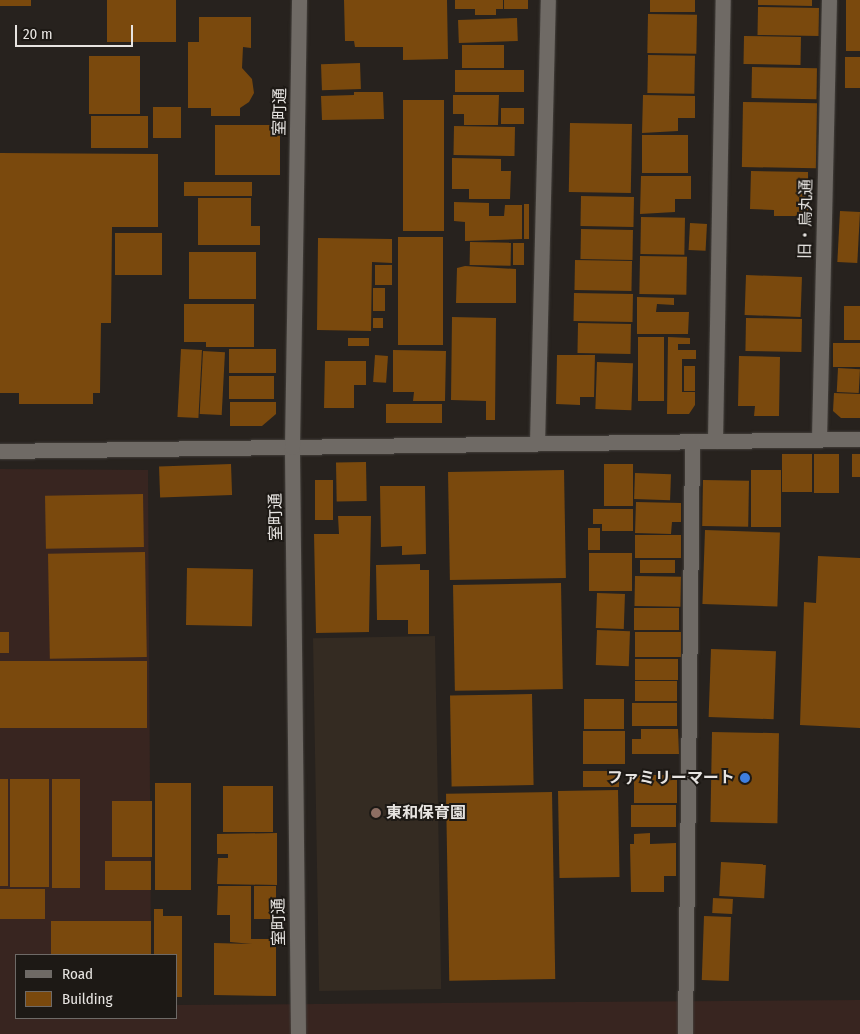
<!DOCTYPE html>
<meta charset="utf-8">
<style>
body{margin:0}
#map{position:relative;width:860px;height:1034px;overflow:hidden;background:#27221e;font-family:"Fira Sans Condensed","Noto Sans JP",sans-serif}
div>[style]{position:absolute}
.built>*{inset:0;background:#342b22;transform-origin:0 0}
.industrial>*{inset:0;background:#382520}
.building>*{inset:0;background:#7a490d;transform-origin:0 0}
.roads{filter:drop-shadow(0 0 1px #44403c) drop-shadow(0 0 1px #44403c)}
.minor>*{height:15px;margin:-7.5px;padding:0 7.5px;transform-origin:7.5px;border-radius:7.5px;background:#6f6a65}
.dots>*{width:14px;height:14px;translate:-50% -50%;box-sizing:border-box;border:2px solid #1d1915;border-radius:50%}
span{translate:-50% -50%;white-space:nowrap;text-align:center;line-height:1.15;-webkit-text-stroke:4px #1d1915;paint-order:stroke}
.street-label{font-size:16px;color:#e7e4e1}
.poi-label{font-size:16px;color:#e7e4e1;font-weight:700}
.right{translate:-100% -50%;text-align:right}
.left{translate:0 -50%;text-align:left}
.legend{position:absolute;left:15px;top:954px;width:162px;height:65px;box-sizing:border-box;background:#1d1915;border:1px solid #6e6a67;margin:0;padding:6px 9px;list-style:none;font-size:15px;color:#e7e4e1}
.legend li{display:flex;align-items:center;gap:10px;height:25px}
.legend b{width:25px;border:1px solid #6e6a67}
.scale{position:absolute;left:15px;top:25px;width:118px;height:22px;box-sizing:border-box;border:2px solid #e7e4e1;border-top:0;padding-left:6px;font-size:15px;line-height:18px;white-space:nowrap;color:#e7e4e1;-webkit-text-stroke:4px #1d1915;paint-order:stroke}
</style>
<div id="map">
<div class="built">
<div style="left:435px;top:636px;width:353px;height:122px;rotate:89deg"></div>
</div>
<div class="industrial">
<div style="clip-path:polygon(0 469px,148px 470px,151px 955px,16px 955px,16px 1018px,176px 1018px,176px 1005px,860px 1000px,860px 1034px,0 1034px)"></div>
</div>
<div class="building">
<div style="left:0;top:0;width:31px;height:6px"></div>
<div style="left:107px;top:0;width:69px;height:42px"></div>
<div style="clip-path:polygon(344px 0,447px 0,448px 59px,403px 60px,403px 47px,355px 47px,354px 41px,345px 41px)"></div>
<div style="clip-path:polygon(455px 0,503px 0,503px 9px,496px 9px,496px 15px,475px 15px,475px 9px,455px 9px)"></div>
<div style="left:504px;top:0;width:24px;height:9px"></div>
<div style="left:650px;top:0;width:45px;height:12px"></div>
<div style="clip-path:polygon(758px 0,812px 0,812px 6px,758px 5px)"></div>
<div style="left:846px;top:0;width:14px;height:51px"></div>
<div style="left:758px;top:7px;width:61px;height:28px;rotate:1deg"></div>
<div style="left:648px;top:14px;width:49px;height:39px;rotate:1deg"></div>
<div style="clip-path:polygon(199px 17px,251px 17px,251px 48px,243px 47px,242px 68px,252px 79px,254px 93px,249px 102px,240px 108px,240px 116px,211px 116px,211px 108px,188px 108px,188px 42px,199px 42px)"></div>
<div style="left:517px;top:18px;width:23px;height:59px;rotate:88deg"></div>
<div style="left:744px;top:36px;width:57px;height:28px;rotate:1deg"></div>
<div style="left:462px;top:45px;width:42px;height:23px"></div>
<div style="left:648px;top:55px;width:47px;height:38px;rotate:1deg"></div>
<div style="left:89px;top:56px;width:51px;height:58px"></div>
<div style="left:845px;top:57px;width:15px;height:31px"></div>
<div style="left:360px;top:63px;width:26px;height:39px;rotate:88deg"></div>
<div style="left:752px;top:67px;width:65px;height:31px;rotate:1deg"></div>
<div style="left:455px;top:70px;width:69px;height:22px"></div>
<div style="clip-path:polygon(354px 92px,383px 92px,384px 119px,322px 120px,321px 96px,354px 95px)"></div>
<div style="clip-path:polygon(453px 95px,499px 95px,498px 125px,464px 125px,464px 114px,453px 114px)"></div>
<div style="clip-path:polygon(643px 95px,695px 96px,695px 118px,678px 118px,678px 131px,642px 133px)"></div>
<div style="left:403px;top:100px;width:41px;height:131px"></div>
<div style="left:743px;top:102px;width:74px;height:65px;rotate:1deg"></div>
<div style="left:153px;top:107px;width:28px;height:31px"></div>
<div style="left:501px;top:108px;width:23px;height:16px"></div>
<div style="left:91px;top:116px;width:57px;height:32px"></div>
<div style="left:570px;top:123px;width:62px;height:69px;rotate:1deg"></div>
<div style="left:215px;top:125px;width:65px;height:50px"></div>
<div style="left:454px;top:126px;width:61px;height:29px;rotate:1deg"></div>
<div style="left:642px;top:135px;width:46px;height:38px"></div>
<div style="clip-path:polygon(0 153px,158px 154px,158px 227px,112px 227px,111px 323px,101px 323px,100px 393px,93px 393px,93px 404px,19px 404px,19px 393px,0 393px)"></div>
<div style="clip-path:polygon(452px 158px,501px 159px,501px 171px,511px 171px,510px 199px,469px 199px,469px 189px,452px 189px)"></div>
<div style="clip-path:polygon(751px 171px,808px 172px,808px 216px,774px 216px,774px 210px,750px 209px)"></div>
<div style="clip-path:polygon(641px 176px,691px 176px,691px 199px,675px 199px,675px 212px,640px 214px)"></div>
<div style="left:184px;top:182px;width:68px;height:14px"></div>
<div style="left:581px;top:196px;width:53px;height:30px;rotate:1deg"></div>
<div style="clip-path:polygon(198px 198px,251px 198px,251px 226px,260px 226px,260px 245px,198px 245px)"></div>
<div style="clip-path:polygon(454px 202px,489px 203px,489px 216px,504px 216px,505px 205px,522px 205px,522px 239px,465px 241px,465px 222px,454px 221px)"></div>
<div style="left:524px;top:204px;width:5px;height:35px"></div>
<div style="left:840px;top:211px;width:20px;height:51px;rotate:3deg"></div>
<div style="left:641px;top:217px;width:44px;height:37px;rotate:1deg"></div>
<div style="left:690px;top:223px;width:17px;height:27px;rotate:3deg"></div>
<div style="left:581px;top:229px;width:52px;height:30px;rotate:1deg"></div>
<div style="left:115px;top:233px;width:47px;height:42px"></div>
<div style="left:398px;top:237px;width:45px;height:108px"></div>
<div style="clip-path:polygon(318px 238px,392px 239px,392px 263px,372px 262px,371px 331px,317px 330px)"></div>
<div style="left:470px;top:242px;width:41px;height:23px;rotate:1deg"></div>
<div style="left:513px;top:243px;width:11px;height:22px"></div>
<div style="left:189px;top:252px;width:67px;height:47px"></div>
<div style="left:640px;top:256px;width:47px;height:38px;rotate:1deg"></div>
<div style="left:575px;top:260px;width:57px;height:30px;rotate:1deg"></div>
<div style="left:375px;top:265px;width:17px;height:20px"></div>
<div style="clip-path:polygon(465px 266px,516px 269px,516px 303px,456px 303px,457px 268px)"></div>
<div style="left:746px;top:275px;width:56px;height:40px;rotate:2deg"></div>
<div style="left:373px;top:288px;width:12px;height:23px"></div>
<div style="left:574px;top:293px;width:59px;height:28px;rotate:1deg"></div>
<div style="clip-path:polygon(637px 297px,674px 298px,674px 305px,657px 304px,656px 312px,689px 312px,688px 334px,637px 334px)"></div>
<div style="clip-path:polygon(184px 304px,254px 304px,254px 347px,206px 347px,206px 342px,184px 342px)"></div>
<div style="left:844px;top:306px;width:16px;height:34px"></div>
<div style="clip-path:polygon(452px 317px,496px 318px,495px 420px,486px 420px,486px 401px,451px 400px)"></div>
<div style="left:373px;top:318px;width:10px;height:10px"></div>
<div style="left:746px;top:318px;width:56px;height:33px;rotate:1deg"></div>
<div style="left:578px;top:323px;width:53px;height:30px;rotate:1deg"></div>
<div style="left:638px;top:337px;width:26px;height:64px"></div>
<div style="clip-path:polygon(668px 337px,690px 338px,690px 344px,678px 344px,678px 350px,696px 350px,696px 359px,682px 359px,682px 392px,695px 392px,695px 405px,689px 414px,667px 414px)"></div>
<div style="left:348px;top:338px;width:21px;height:8px"></div>
<div style="left:833px;top:343px;width:27px;height:24px"></div>
<div style="left:181px;top:349px;width:21px;height:68px;rotate:3deg"></div>
<div style="left:229px;top:349px;width:47px;height:24px"></div>
<div style="clip-path:polygon(393px 350px,446px 351px,445px 401px,413px 401px,414px 392px,393px 392px)"></div>
<div style="left:203px;top:351px;width:22px;height:63px;rotate:3deg"></div>
<div style="left:375px;top:355px;width:13px;height:27px;rotate:4deg"></div>
<div style="clip-path:polygon(557px 355px,595px 355px,594px 397px,580px 397px,580px 405px,556px 404px)"></div>
<div style="clip-path:polygon(739px 356px,780px 357px,779px 416px,754px 416px,755px 406px,738px 406px)"></div>
<div style="clip-path:polygon(325px 361px,366px 361px,366px 385px,354px 385px,354px 408px,324px 408px)"></div>
<div style="left:597px;top:362px;width:36px;height:47px;rotate:2deg"></div>
<div style="left:684px;top:366px;width:11px;height:25px"></div>
<div style="left:838px;top:368px;width:22px;height:24px;rotate:3deg"></div>
<div style="left:229px;top:376px;width:45px;height:23px"></div>
<div style="clip-path:polygon(834px 393px,860px 394px,860px 418px,841px 418px,833px 411px)"></div>
<div style="clip-path:polygon(230px 402px,276px 402px,276px 414px,262px 426px,230px 426px)"></div>
<div style="left:386px;top:404px;width:56px;height:19px"></div>
<div style="left:782px;top:454px;width:30px;height:38px"></div>
<div style="left:814px;top:454px;width:25px;height:39px"></div>
<div style="left:852px;top:454px;width:8px;height:23px"></div>
<div style="left:366px;top:462px;width:39px;height:30px;rotate:89deg"></div>
<div style="left:231px;top:464px;width:31px;height:72px;rotate:88deg"></div>
<div style="left:604px;top:464px;width:29px;height:42px"></div>
<div style="left:564px;top:470px;width:108px;height:116px;rotate:89deg"></div>
<div style="left:751px;top:470px;width:30px;height:57px"></div>
<div style="left:635px;top:473px;width:36px;height:26px;rotate:2deg"></div>
<div style="left:315px;top:480px;width:18px;height:40px"></div>
<div style="left:703px;top:480px;width:46px;height:46px;rotate:1deg"></div>
<div style="clip-path:polygon(380px 486px,425px 486px,426px 554px,402px 555px,402px 546px,381px 547px)"></div>
<div style="left:143px;top:494px;width:53px;height:98px;rotate:89deg"></div>
<div style="clip-path:polygon(636px 502px,681px 503px,681px 522px,672px 522px,671px 534px,635px 533px)"></div>
<div style="clip-path:polygon(593px 509px,633px 509px,633px 531px,602px 531px,602px 524px,593px 524px)"></div>
<div style="clip-path:polygon(338px 516px,371px 516px,369px 632px,316px 633px,314px 534px,339px 534px)"></div>
<div style="left:588px;top:528px;width:12px;height:22px"></div>
<div style="left:705px;top:530px;width:75px;height:74px;rotate:2deg"></div>
<div style="left:635px;top:535px;width:46px;height:23px"></div>
<div style="left:145px;top:552px;width:105px;height:97px;rotate:89deg"></div>
<div style="left:589px;top:553px;width:43px;height:38px"></div>
<div style="clip-path:polygon(818px 556px,860px 558px,860px 728px,800px 725px,804px 602px,816px 603px)"></div>
<div style="left:640px;top:560px;width:35px;height:13px"></div>
<div style="clip-path:polygon(420px 564px,420px 570px,429px 570px,429px 634px,408px 634px,408px 620px,377px 620px,376px 565px)"></div>
<div style="left:187px;top:568px;width:66px;height:57px;rotate:1deg"></div>
<div style="left:635px;top:576px;width:46px;height:30px;rotate:1deg"></div>
<div style="left:561px;top:583px;width:106px;height:108px;rotate:89deg"></div>
<div style="left:597px;top:593px;width:28px;height:35px;rotate:2deg"></div>
<div style="left:679px;top:608px;width:22px;height:45px;rotate:90deg"></div>
<div style="left:597px;top:630px;width:33px;height:35px;rotate:2deg"></div>
<div style="left:9px;top:632px;width:21px;height:9px;rotate:90deg"></div>
<div style="left:635px;top:632px;width:46px;height:25px"></div>
<div style="left:711px;top:649px;width:65px;height:68px;rotate:2deg"></div>
<div style="left:635px;top:659px;width:43px;height:21px"></div>
<div style="left:147px;top:661px;width:67px;height:147px;rotate:90deg"></div>
<div style="left:677px;top:681px;width:20px;height:42px;rotate:90deg"></div>
<div style="left:532px;top:694px;width:91px;height:82px;rotate:89deg"></div>
<div style="left:624px;top:699px;width:30px;height:40px;rotate:90deg"></div>
<div style="left:677px;top:703px;width:23px;height:45px;rotate:90deg"></div>
<div style="clip-path:polygon(641px 729px,678px 729px,679px 754px,632px 754px,632px 739px,641px 739px)"></div>
<div style="left:625px;top:731px;width:33px;height:42px;rotate:90deg"></div>
<div style="left:712px;top:732px;width:67px;height:90px;rotate:1deg"></div>
<div style="left:583px;top:771px;width:36px;height:16px"></div>
<div style="left:677px;top:775px;width:28px;height:43px;rotate:90deg"></div>
<div style="left:0;top:779px;width:8px;height:107px"></div>
<div style="left:10px;top:779px;width:39px;height:108px"></div>
<div style="left:52px;top:779px;width:28px;height:109px"></div>
<div style="left:155px;top:783px;width:36px;height:107px"></div>
<div style="left:223px;top:786px;width:50px;height:46px"></div>
<div style="left:618px;top:790px;width:87px;height:60px;rotate:89deg"></div>
<div style="left:552px;top:792px;width:187px;height:106px;rotate:89deg"></div>
<div style="left:112px;top:801px;width:40px;height:56px"></div>
<div style="left:631px;top:805px;width:45px;height:22px"></div>
<div style="clip-path:polygon(277px 833px,277px 885px,217px 884px,218px 858px,228px 858px,228px 854px,217px 854px,217px 834px)"></div>
<div style="clip-path:polygon(650px 833px,650px 844px,676px 843px,676px 876px,664px 876px,664px 892px,631px 892px,630px 844px,634px 844px,634px 834px)"></div>
<div style="left:105px;top:861px;width:46px;height:29px"></div>
<div style="left:721px;top:862px;width:45px;height:34px;rotate:3deg"></div>
<div style="clip-path:polygon(218px 886px,251px 886px,251px 939px,273px 939px,276px 944px,276px 996px,214px 995px,214px 943px,252px 944px,230px 942px,230px 915px,217px 915px)"></div>
<div style="left:254px;top:886px;width:22px;height:33px"></div>
<div style="left:0;top:889px;width:45px;height:30px"></div>
<div style="left:713px;top:898px;width:20px;height:15px;rotate:3deg"></div>
<div style="clip-path:polygon(154px 909px,163px 909px,163px 916px,182px 916px,182px 997px,176px 997px,176px 955px,154px 955px)"></div>
<div style="left:704px;top:916px;width:27px;height:64px;rotate:2deg"></div>
<div style="left:51px;top:921px;width:100px;height:34px"></div>
</div>
<div class="roads">
<div class="minor">
<div style="left:819px;top:439px;width:439px;rotate:-88.7deg"></div>
<div style="left:715px;top:441px;width:441px;rotate:-89deg"></div>
<div style="left:537px;top:443px;width:443px;rotate:-88.6deg"></div>
<div style="left:0;top:451px;width:860px;rotate:-0.8deg"></div>
<div style="left:298px;top:1034px;width:587px;rotate:-90.59deg"></div>
<div style="left:292px;top:447px;width:447px;rotate:-89.1deg"></div>
<div style="left:685px;top:1034px;width:593px;rotate:-89.32deg"></div>
</div>
</div>
<div class="dots">
<div style="left:745px;top:778px;background:#3f7fe0"></div>
<div style="left:376px;top:813px;background:#8d6e63"></div>
</div>
<div class="street-label">
<span style="left:280px;top:112px;rotate:-89deg">室町通</span>
<span style="left:806px;top:219px;rotate:-89deg">旧・烏丸通</span>
<span style="left:276px;top:517px;rotate:-91deg">室町通</span>
<span style="left:279px;top:922px;rotate:-91deg">室町通</span>
</div>
<div class="poi-label">
<span class="right" style="left:735px;top:778px">ファミリーマート</span>
<span class="left" style="left:386px;top:813px">東和保育園</span>
</div>
<ul class="legend">
<li><b style="height:6px;background:#6f6a65"></b>Road</li>
<li><b style="height:14px;background:#7a490d"></b>Building</li>
</ul>
<div class="scale">20 m</div>
</div>
